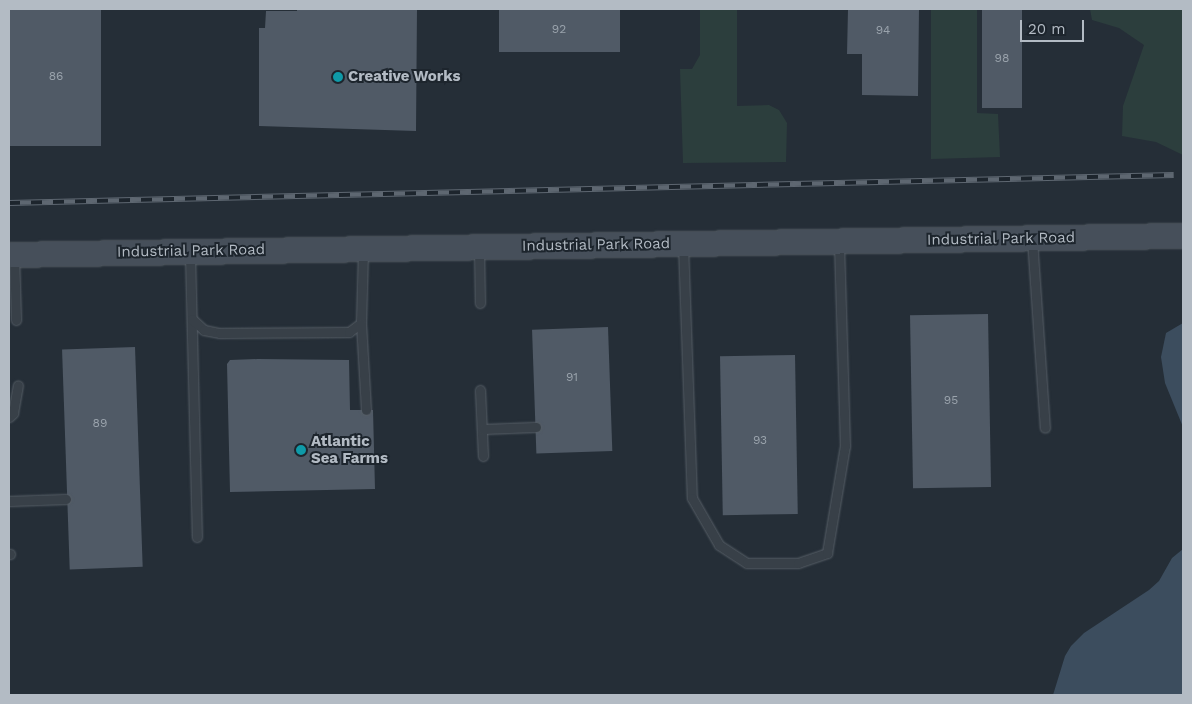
<!DOCTYPE html>
<style>
body{margin:0}
#map{position:relative;width:1192px;height:704px;overflow:hidden;background:#252e37;font-family:"Work Sans",sans-serif}
div>[style]{position:absolute}
.green>*{inset:0;background:#2c3e3d}
.water>*{inset:0;background:#3c4d5e}
.building>*{inset:0;background:#505a66;transform-origin:0 0}
.roads{filter:drop-shadow(0 0 1px #565e66) drop-shadow(0 0 1px #565e66)}
.lane>*{height:9px;margin:-4.5px;padding:0 4.5px;transform-origin:4.5px;border-radius:4.5px;background:#384048}
.secondary>*{height:24px;margin:-12px;padding:0 12px;transform-origin:12px;border-radius:12px;background:#464f5a}
.rail>*{height:5.5px;margin-top:-2.75px;transform-origin:0;background:repeating-linear-gradient(90deg,#1d252d 0 11px,#5e6771 0 22px);box-sizing:border-box;border-block:1px solid #5e6771}
.dots>*{width:14px;height:14px;translate:-50% -50%;box-sizing:border-box;border:2px solid #1d252d;border-radius:50%}
span{translate:-50% -50%;white-space:nowrap;text-align:center;line-height:1.15;-webkit-text-stroke:4px #1d252d;paint-order:stroke}
.number-label{font-size:12px;color:#9aa3ac}
.number-label span{-webkit-text-stroke-width:0}
.poi-label{font-size:15px;color:#b3bbc4;font-weight:700}
.left{translate:0 -50%;text-align:left}
.street-label{font-size:15px;color:#b3bbc4}
.frame{position:absolute;inset:0;border:10px solid #b3bbc4;pointer-events:none}
.scale{position:absolute;left:1020px;top:20px;width:64px;height:22px;box-sizing:border-box;border:2px solid #b3bbc4;border-top:0;padding-left:6px;font-size:15px;line-height:18px;white-space:nowrap;color:#b3bbc4;-webkit-text-stroke:4px #1d252d;paint-order:stroke}
</style>
<div id="map">
<div class="green">
<div style="clip-path:polygon(700px 9px,737px 9px,737px 106px,769px 105px,779px 110px,787px 123px,786px 162px,683px 163px,680px 69px,692px 69px,700px 55px)"></div>
<div style="clip-path:polygon(931px 9px,977px 9px,977px 113px,998px 114px,1000px 157px,931px 159px)"></div>
<div style="clip-path:polygon(1090px 9px,1183px 9px,1183px 155px,1156px 142px,1122px 136px,1123px 106px,1144px 45px,1119px 28px,1092px 20px)"></div>
</div>
<div class="water">
<div style="clip-path:polygon(1183px 323px,1183px 427px,1165px 383px,1161px 357px,1166px 333px)"></div>
<div style="clip-path:polygon(1183px 549px,1183px 695px,1053px 695px,1065px 656px,1071px 646px,1084px 633px,1149px 590px,1159px 581px,1172px 558px)"></div>
</div>
<div class="building">
<div style="left:9px;top:9px;width:92px;height:137px"></div>
<div style="clip-path:polygon(297px 9px,417px 9px,416px 131px,259px 126px,259px 28px,265px 28px,266px 11px,297px 11px)"></div>
<div style="left:499px;top:9px;width:121px;height:43px"></div>
<div style="clip-path:polygon(848px 9px,919px 9px,918px 96px,862px 95px,862px 54px,847px 54px)"></div>
<div style="left:982px;top:10px;width:40px;height:98px"></div>
<div style="left:988px;top:314px;width:173px;height:78px;rotate:89deg"></div>
<div style="left:608px;top:327px;width:124px;height:76px;rotate:88deg"></div>
<div style="left:135px;top:347px;width:220px;height:73px;rotate:88deg"></div>
<div style="left:795px;top:355px;width:159px;height:75px;rotate:89deg"></div>
<div style="clip-path:polygon(258px 359px,349px 360px,350px 410px,373px 410px,375px 489px,230px 492px,227px 364px,230px 360px)"></div>
</div>
<div class="roads">
<div class="lane">
<div style="left:1032px;top:239px;width:189px;rotate:86.1deg"></div>
<div style="left:683px;top:244px;width:254px;rotate:88deg"></div>
<div style="left:692px;top:498px;width:54px;rotate:60.1deg"></div>
<div style="left:719px;top:545px;width:33px;rotate:33deg"></div>
<div style="left:747px;top:563px;width:51px"></div>
<div style="left:798px;top:563px;width:31px;rotate:-19deg"></div>
<div style="left:827px;top:553px;width:109px;rotate:-80.5deg"></div>
<div style="left:845px;top:446px;width:205px;rotate:-91.7deg"></div>
<div style="left:479px;top:248px;width:55px;rotate:89deg"></div>
<div style="left:190px;top:254px;width:283px;rotate:88.6deg"></div>
<div style="left:14px;top:255px;width:65px;rotate:88.2deg"></div>
<div style="left:192px;top:319px;width:16px;rotate:43deg"></div>
<div style="left:204px;top:330px;width:16px;rotate:11deg"></div>
<div style="left:220px;top:333px;width:129px;rotate:-0.4deg"></div>
<div style="left:349px;top:332px;width:15px;rotate:-37deg"></div>
<div style="left:361px;top:323px;width:72px;rotate:-88.4deg"></div>
<div style="left:361px;top:323px;width:87px;rotate:86.7deg"></div>
<div style="left:480px;top:390px;width:66px;rotate:87.4deg"></div>
<div style="left:9px;top:417px;width:6px;rotate:-45deg"></div>
<div style="left:13px;top:413px;width:28px;rotate:-80deg"></div>
<div style="left:482px;top:429px;width:54px;rotate:-2.1deg"></div>
<div style="left:9px;top:501px;width:57px;rotate:-2deg"></div>
<div style="left:9px;top:554px;width:1px"></div>
</div>
<div class="secondary">
<div style="left:9px;top:255px;width:1174px;rotate:-0.93deg"></div>
</div>
</div>
<div class="rail">
<div style="left:9px;top:203px;width:1165px;rotate:-1.38deg"></div>
</div>
<div class="dots">
<div style="left:338px;top:77px;background:#0f9aa8"></div>
<div style="left:301px;top:450px;background:#0f9aa8"></div>
</div>
<div class="number-label">
<span style="left:559px;top:30px">92</span>
<span style="left:883px;top:31px">94</span>
<span style="left:1002px;top:59px">98</span>
<span style="left:56px;top:77px">86</span>
<span style="left:572px;top:378px">91</span>
<span style="left:951px;top:401px">95</span>
<span style="left:100px;top:424px">89</span>
<span style="left:760px;top:441px">93</span>
</div>
<div class="poi-label">
<span class="left" style="left:348px;top:77px">Creative Works</span>
<span class="left" style="left:311px;top:450px">Atlantic<br>Sea Farms</span>
</div>
<div class="street-label">
<span style="left:1001px;top:239px;rotate:-1deg">Industrial Park Road</span>
<span style="left:596px;top:245px;rotate:-1deg">Industrial Park Road</span>
<span style="left:191px;top:251px;rotate:-1deg">Industrial Park Road</span>
</div>
<div class="frame"></div>
<div class="scale">20 m</div>
</div>
